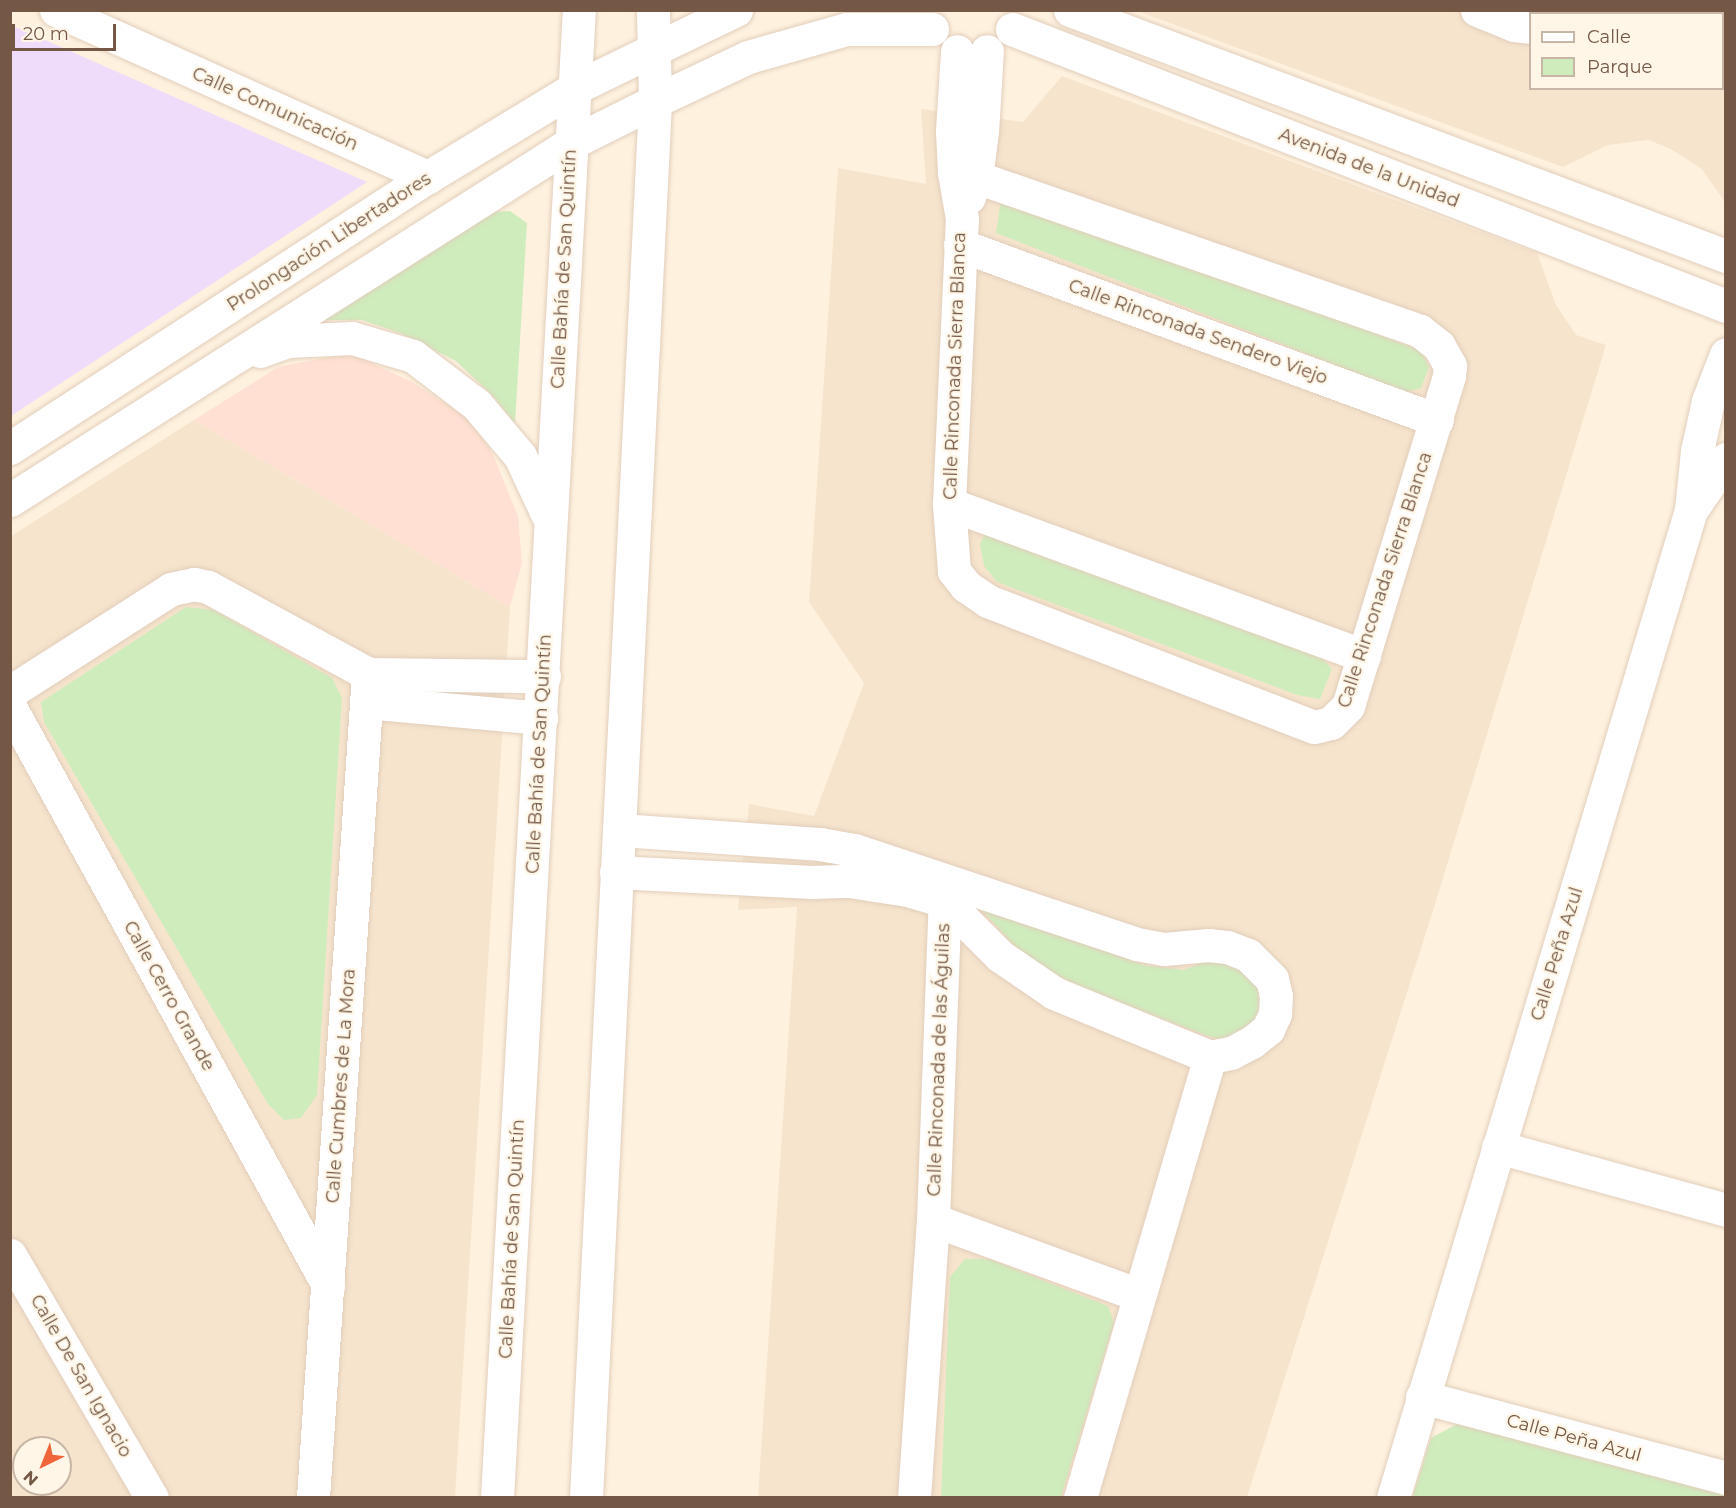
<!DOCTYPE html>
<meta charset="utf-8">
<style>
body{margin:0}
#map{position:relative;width:1736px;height:1508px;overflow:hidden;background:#fef2df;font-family:Montserrat,sans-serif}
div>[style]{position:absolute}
.residential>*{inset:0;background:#f6e4cd}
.commercial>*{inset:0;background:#ffe0d2}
.education>*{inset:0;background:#efdcfa}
.green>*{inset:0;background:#cfecbd}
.roads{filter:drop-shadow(0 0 2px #e2cebb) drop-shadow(0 0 2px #e2cebb)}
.minor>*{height:33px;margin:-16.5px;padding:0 16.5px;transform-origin:16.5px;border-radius:16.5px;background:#fff}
.tertiary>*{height:33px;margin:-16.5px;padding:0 16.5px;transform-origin:16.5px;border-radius:16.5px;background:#fff}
span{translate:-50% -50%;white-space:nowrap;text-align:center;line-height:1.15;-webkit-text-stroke:4.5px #fff6e7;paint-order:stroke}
.street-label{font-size:18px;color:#755745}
.frame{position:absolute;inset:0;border:12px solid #755745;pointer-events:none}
.legend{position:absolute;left:1529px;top:12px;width:195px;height:78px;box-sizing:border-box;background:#fff6e7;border:2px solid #c8b6a6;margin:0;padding:8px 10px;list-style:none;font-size:18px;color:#755745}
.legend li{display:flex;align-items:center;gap:12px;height:30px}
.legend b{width:30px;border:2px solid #c8b6a6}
.north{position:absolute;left:12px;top:1436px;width:60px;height:60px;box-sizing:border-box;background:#fff6e7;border:2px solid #c8b6a6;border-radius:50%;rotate:223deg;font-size:16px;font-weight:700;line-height:24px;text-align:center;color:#755745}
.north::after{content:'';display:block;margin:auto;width:21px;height:27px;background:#f1653b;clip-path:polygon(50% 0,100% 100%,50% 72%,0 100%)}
.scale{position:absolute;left:12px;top:24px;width:104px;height:27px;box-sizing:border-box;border:3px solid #755745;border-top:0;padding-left:8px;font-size:18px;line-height:21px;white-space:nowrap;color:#755745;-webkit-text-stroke:4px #fff6e7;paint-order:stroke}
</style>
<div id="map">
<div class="residential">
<div style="clip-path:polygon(evenodd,1137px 11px,1725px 11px,1725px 202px,1701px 168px,1669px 148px,1648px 140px,1608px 145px,1563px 167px,1137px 11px,1530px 14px,1722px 14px,1722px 88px,1530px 88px,1530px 14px)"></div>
<div style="clip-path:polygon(1062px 76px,1537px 253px,1556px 305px,1576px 335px,1606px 345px,1436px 901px,1247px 1497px,758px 1497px,797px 907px,738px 910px,749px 804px,814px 816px,864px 683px,809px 602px,838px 168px,926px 184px,921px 109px,1023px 122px)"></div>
<div style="clip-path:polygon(evenodd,194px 420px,510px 607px,455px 1497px,11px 1498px,11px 536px,194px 420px,24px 1448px,60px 1448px,60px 1484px,24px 1484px,24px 1448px)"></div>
</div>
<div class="commercial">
<div style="clip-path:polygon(350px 353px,412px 382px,467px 418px,492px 452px,518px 516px,522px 563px,510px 607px,194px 420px,278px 367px)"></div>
</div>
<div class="education">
<div style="clip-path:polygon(11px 25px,367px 182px,11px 416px)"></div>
</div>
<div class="green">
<div style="clip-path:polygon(1007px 193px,1421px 351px,1429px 367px,1421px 388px,1405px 392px,996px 233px,1001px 198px)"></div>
<div style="clip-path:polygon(510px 211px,527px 223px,515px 424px,494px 397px,456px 361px,400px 333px,362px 320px,322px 320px,489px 212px)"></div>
<div style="clip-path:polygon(985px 534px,1321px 657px,1332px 669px,1320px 699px,1297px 695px,997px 582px,984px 566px,980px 544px)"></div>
<div style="clip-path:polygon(186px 607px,214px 610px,332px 678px,342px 698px,317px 1095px,301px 1118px,284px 1120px,268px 1104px,44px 722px,41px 702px)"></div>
<div style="clip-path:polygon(995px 907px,1143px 965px,1184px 970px,1214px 958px,1260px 979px,1261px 1019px,1232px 1042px,1208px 1036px,1075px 985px,1022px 954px,980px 908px)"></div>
<div style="clip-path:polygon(965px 1259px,989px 1259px,1108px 1306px,1114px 1323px,1061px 1497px,941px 1498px,950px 1277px)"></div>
<div style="clip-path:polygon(1457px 1424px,1726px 1490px,1725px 1498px,1412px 1498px,1431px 1438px)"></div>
</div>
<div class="roads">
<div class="minor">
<div style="left:56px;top:10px;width:408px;rotate:24.2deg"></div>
<div style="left:1070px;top:10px;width:701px;rotate:20.56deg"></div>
<div style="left:1477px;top:10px;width:40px;rotate:22deg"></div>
<div style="left:1514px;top:25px;width:16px;rotate:7deg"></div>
<div style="left:1563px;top:14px;width:4px;rotate:-63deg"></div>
<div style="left:1012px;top:29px;width:766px;rotate:21.2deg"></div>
<div style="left:655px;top:49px;width:90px;rotate:-25.7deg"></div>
<div style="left:655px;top:101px;width:103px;rotate:-25.3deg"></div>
<div style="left:748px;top:57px;width:103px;rotate:-15.8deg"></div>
<div style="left:847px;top:29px;width:85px"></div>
<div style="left:954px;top:172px;width:23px;rotate:13deg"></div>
<div style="left:976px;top:177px;width:470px;rotate:19.1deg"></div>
<div style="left:1420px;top:331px;width:24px;rotate:38deg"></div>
<div style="left:1439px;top:346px;width:23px;rotate:61deg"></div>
<div style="left:1450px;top:366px;width:10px;rotate:96deg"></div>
<div style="left:1449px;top:376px;width:345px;rotate:107deg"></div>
<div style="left:1348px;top:706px;width:24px;rotate:135deg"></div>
<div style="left:1331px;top:723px;width:17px;rotate:167deg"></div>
<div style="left:1314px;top:727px;width:350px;rotate:-158.9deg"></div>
<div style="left:988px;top:601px;width:27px;rotate:-146deg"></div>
<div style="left:966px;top:586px;width:19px;rotate:-129deg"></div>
<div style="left:954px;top:571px;width:67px;rotate:-94.3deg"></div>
<div style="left:949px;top:504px;width:285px;rotate:-87.4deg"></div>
<div style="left:962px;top:219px;width:48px;rotate:-99.7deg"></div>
<div style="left:954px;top:172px;width:41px;rotate:-92.8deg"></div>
<div style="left:952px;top:131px;width:80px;rotate:-86.4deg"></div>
<div style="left:969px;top:197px;width:21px;rotate:-71deg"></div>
<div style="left:976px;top:177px;width:45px;rotate:-82.4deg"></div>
<div style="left:982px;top:132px;width:81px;rotate:-86.5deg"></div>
<div style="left:960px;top:245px;width:508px;rotate:20.15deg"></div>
<div style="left:949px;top:504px;width:442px;rotate:20.1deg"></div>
<div style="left:1694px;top:506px;width:57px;rotate:-55.8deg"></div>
<div style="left:10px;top:692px;width:191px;rotate:-32.6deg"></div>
<div style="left:171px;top:589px;width:24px;rotate:-12deg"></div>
<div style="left:194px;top:584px;width:14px;rotate:12deg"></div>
<div style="left:208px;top:587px;width:182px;rotate:28.5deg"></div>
<div style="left:368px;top:674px;width:176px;rotate:0.7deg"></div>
<div style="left:366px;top:702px;width:176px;rotate:5.2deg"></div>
<div style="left:10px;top:707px;width:660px;rotate:61.18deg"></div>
<div style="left:616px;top:872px;width:196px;rotate:2.9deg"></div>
<div style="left:812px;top:882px;width:37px;rotate:-2deg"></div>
<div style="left:849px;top:881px;width:59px;rotate:8.8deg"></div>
<div style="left:907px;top:890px;width:40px;rotate:16deg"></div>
<div style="left:945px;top:901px;width:78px;rotate:45deg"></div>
<div style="left:1000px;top:956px;width:65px;rotate:34.4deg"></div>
<div style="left:1054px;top:993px;width:169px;rotate:22.3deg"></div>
<div style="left:1210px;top:1057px;width:21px;rotate:-11deg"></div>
<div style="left:1231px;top:1053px;width:24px;rotate:-28deg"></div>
<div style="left:1252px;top:1042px;width:21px;rotate:-39deg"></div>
<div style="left:1268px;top:1029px;width:17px;rotate:-65deg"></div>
<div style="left:1275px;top:1014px;width:18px;rotate:-87deg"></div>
<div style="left:1276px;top:996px;width:17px;rotate:-103deg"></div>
<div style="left:1272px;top:979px;width:34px;rotate:-135deg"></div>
<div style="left:1248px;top:955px;width:22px;rotate:-159deg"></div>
<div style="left:1227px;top:947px;width:19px;rotate:-174deg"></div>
<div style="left:1208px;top:945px;width:44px;rotate:174.8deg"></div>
<div style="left:1164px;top:949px;width:27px;rotate:-170deg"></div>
<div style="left:1137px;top:944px;width:298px;rotate:-161.6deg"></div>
<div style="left:854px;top:850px;width:35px;rotate:-170deg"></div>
<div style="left:820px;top:844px;width:201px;rotate:-176deg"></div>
<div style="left:1498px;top:1147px;width:237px;rotate:15.4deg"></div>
<div style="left:933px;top:1220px;width:219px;rotate:20deg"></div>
<div style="left:10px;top:1255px;width:281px;rotate:59.7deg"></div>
<div style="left:1422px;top:1397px;width:315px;rotate:14.9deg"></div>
<div style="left:313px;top:1498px;width:826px;rotate:-86.18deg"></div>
<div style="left:914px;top:1498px;width:279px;rotate:-86.1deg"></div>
<div style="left:933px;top:1220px;width:332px;rotate:-87.9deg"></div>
<div style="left:1080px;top:1498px;width:460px;rotate:-73.6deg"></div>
<div style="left:1393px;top:1498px;width:1032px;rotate:-73.22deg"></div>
<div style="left:1691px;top:510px;width:59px;rotate:-84.2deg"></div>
<div style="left:1697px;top:451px;width:51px;rotate:-77.6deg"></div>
<div style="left:1708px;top:401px;width:50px;rotate:-69deg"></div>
</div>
<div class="tertiary">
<div style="left:260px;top:351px;width:30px;rotate:-20deg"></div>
<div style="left:288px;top:341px;width:64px;rotate:-2.7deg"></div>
<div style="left:352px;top:338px;width:64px;rotate:16.4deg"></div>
<div style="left:413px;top:356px;width:81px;rotate:37.4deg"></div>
<div style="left:477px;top:405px;width:67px;rotate:49.9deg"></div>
<div style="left:520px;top:456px;width:66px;rotate:65deg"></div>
<div style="left:10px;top:448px;width:498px;rotate:-33deg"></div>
<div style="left:428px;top:177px;width:172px;rotate:-31.2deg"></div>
<div style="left:575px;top:88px;width:89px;rotate:-26deg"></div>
<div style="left:10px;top:500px;width:665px;rotate:-32.47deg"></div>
<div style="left:571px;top:143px;width:94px;rotate:-26.6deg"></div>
<div style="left:497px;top:1498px;width:1490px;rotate:-86.85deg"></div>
<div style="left:586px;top:1498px;width:1399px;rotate:-87.17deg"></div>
<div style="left:655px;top:101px;width:91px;rotate:-91.3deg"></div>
</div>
</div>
<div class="street-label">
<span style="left:275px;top:109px;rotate:24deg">Calle Comunicación</span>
<span style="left:1369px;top:168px;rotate:21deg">Avenida de la Unidad</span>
<span style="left:329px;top:242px;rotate:-33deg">Prolongación Libertadores</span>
<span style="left:564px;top:269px;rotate:-87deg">Calle Bahía de San Quintín</span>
<span style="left:1198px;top:332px;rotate:20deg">Calle Rinconada Sendero Viejo</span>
<span style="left:955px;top:366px;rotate:-88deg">Calle Rinconada Sierra Blanca</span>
<span style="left:1385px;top:580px;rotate:-72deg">Calle Rinconada Sierra Blanca</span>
<span style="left:539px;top:754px;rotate:-87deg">Calle Bahía de San Quintín</span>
<span style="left:1557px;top:954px;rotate:-73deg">Calle Peña Azul</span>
<span style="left:169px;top:996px;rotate:61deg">Calle Cerro Grande</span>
<span style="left:939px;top:1060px;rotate:-88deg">Calle Rinconada de las Águilas</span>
<span style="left:341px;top:1086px;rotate:-86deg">Calle Cumbres de La Mora</span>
<span style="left:512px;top:1239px;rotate:-87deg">Calle Bahía de San Quintín</span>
<span style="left:81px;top:1376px;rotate:60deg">Calle De San Ignacio</span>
<span style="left:1574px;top:1438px;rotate:15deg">Calle Peña Azul</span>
</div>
<div class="frame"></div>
<ul class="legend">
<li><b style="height:8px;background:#fff"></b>Calle</li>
<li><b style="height:16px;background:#cfecbd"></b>Parque</li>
</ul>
<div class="north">N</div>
<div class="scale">20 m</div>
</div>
